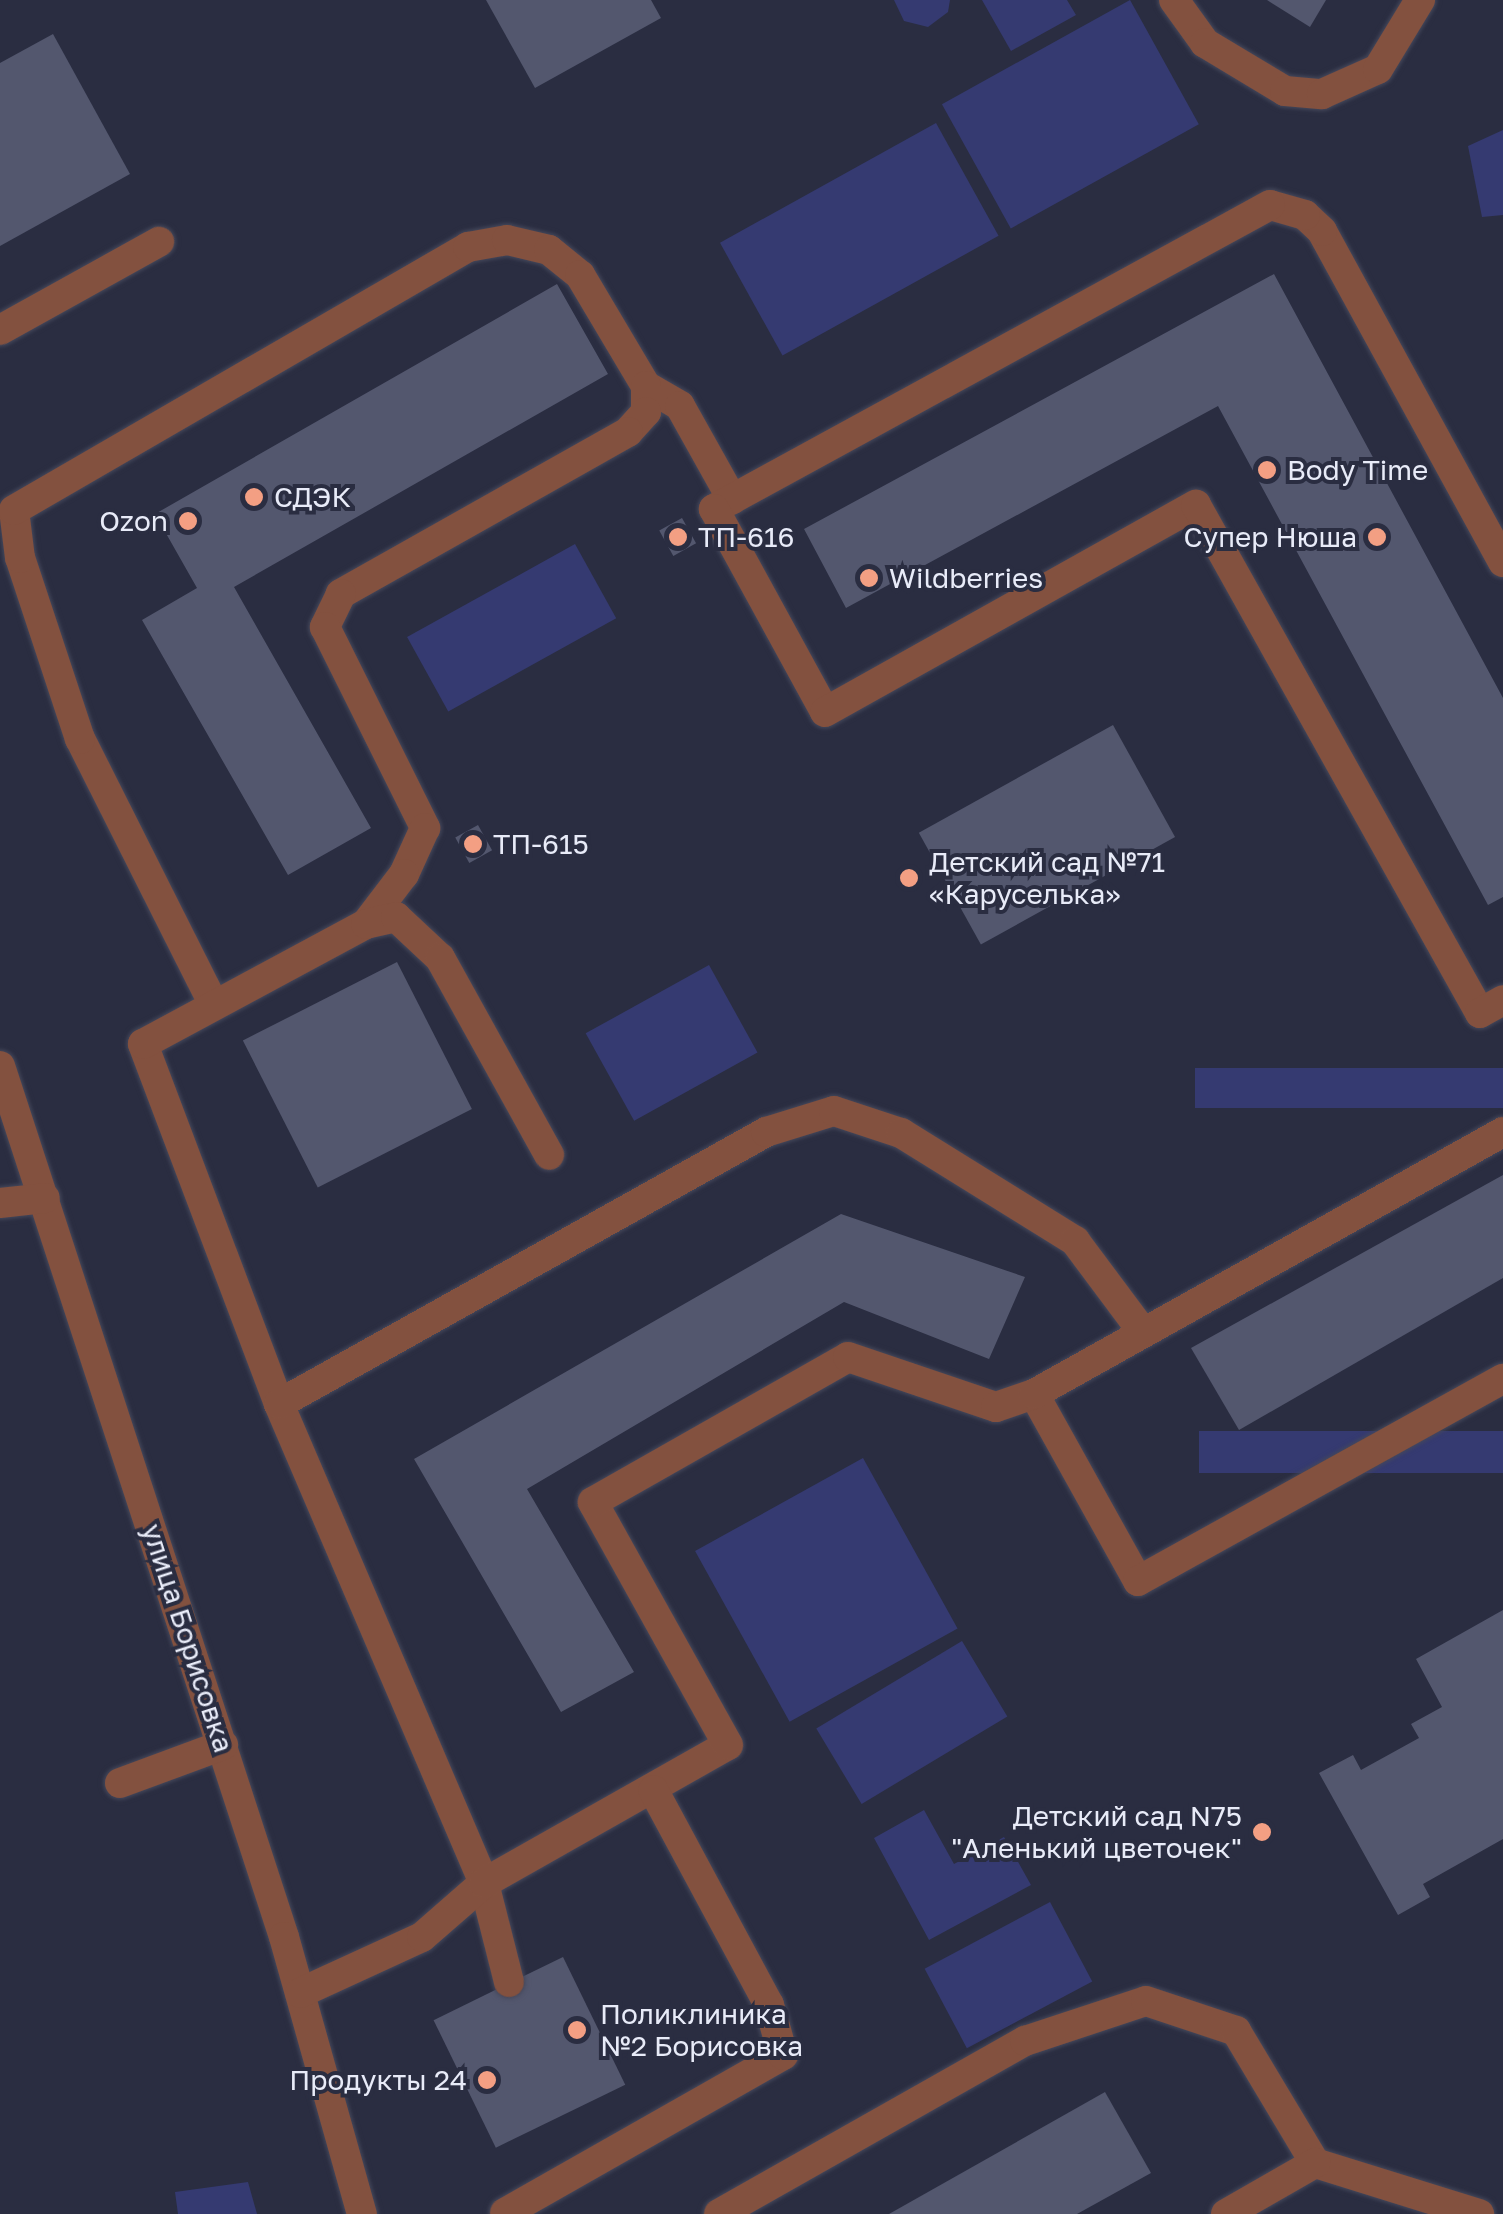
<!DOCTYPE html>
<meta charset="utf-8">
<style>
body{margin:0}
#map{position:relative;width:1503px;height:2214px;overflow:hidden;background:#2a2d41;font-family:"Golos Text",sans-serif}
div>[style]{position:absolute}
.green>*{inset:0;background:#353a71;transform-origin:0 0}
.building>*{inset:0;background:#53576e;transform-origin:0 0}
.roads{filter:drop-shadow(0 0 2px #45485b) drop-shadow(0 0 2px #45485b)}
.minor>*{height:30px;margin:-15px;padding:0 15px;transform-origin:15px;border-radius:15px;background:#83513f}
.dots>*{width:28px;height:28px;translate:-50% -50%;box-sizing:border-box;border:5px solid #2a2d41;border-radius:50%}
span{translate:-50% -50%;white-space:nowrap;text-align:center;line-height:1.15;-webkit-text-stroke:8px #2a2d41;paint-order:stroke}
.poi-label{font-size:28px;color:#e8ebf8}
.left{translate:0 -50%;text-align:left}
.right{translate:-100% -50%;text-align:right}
.street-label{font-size:28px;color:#e8ebf8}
</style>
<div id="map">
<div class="green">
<div style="clip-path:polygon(894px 0,950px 0,948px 12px,928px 27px,904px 21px)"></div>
<div style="clip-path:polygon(982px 0,1067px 0,1076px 15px,1011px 51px)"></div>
<div style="left:1130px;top:0;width:142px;height:215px;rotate:61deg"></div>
<div style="left:936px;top:123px;width:129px;height:247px;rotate:61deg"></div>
<div style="clip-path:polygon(1503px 130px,1503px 215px,1482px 217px,1468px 146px)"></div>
<div style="left:575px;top:544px;width:85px;height:192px;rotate:61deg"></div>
<div style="left:709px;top:965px;width:100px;height:141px;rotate:61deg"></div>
<div style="left:1503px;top:1068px;width:40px;height:308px;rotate:90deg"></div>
<div style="left:1503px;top:1431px;width:42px;height:304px;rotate:90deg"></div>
<div style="left:863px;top:1458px;width:195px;height:192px;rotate:61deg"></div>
<div style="left:962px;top:1641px;width:88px;height:170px;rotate:59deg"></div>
<div style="clip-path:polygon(924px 1810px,954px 1864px,1004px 1837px,1031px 1885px,929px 1940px,874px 1838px)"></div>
<div style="left:1050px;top:1902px;width:90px;height:142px;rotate:62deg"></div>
<div style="clip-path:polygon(248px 2182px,257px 2214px,178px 2214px,175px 2192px)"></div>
</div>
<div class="building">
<div style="clip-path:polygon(486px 0,651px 0,661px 18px,535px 88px)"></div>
<div style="clip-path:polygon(1267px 0,1326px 0,1310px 27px)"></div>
<div style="clip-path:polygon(53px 34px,130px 174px,0 246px,0 63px)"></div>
<div style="clip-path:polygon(1274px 274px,1503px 698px,1503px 897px,1488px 905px,1218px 406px,846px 608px,804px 529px)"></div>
<div style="clip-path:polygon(557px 284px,608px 374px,234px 587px,371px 828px,288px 875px,142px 620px,197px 588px,155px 514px)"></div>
<div style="left:682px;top:518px;width:29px;height:26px;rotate:61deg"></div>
<div style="left:1113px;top:725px;width:128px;height:222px;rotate:61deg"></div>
<div style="left:478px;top:825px;width:29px;height:26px;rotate:61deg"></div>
<div style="left:397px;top:962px;width:165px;height:173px;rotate:63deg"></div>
<div style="clip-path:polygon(1503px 1175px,1503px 1278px,1239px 1430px,1191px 1348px)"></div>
<div style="clip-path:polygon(841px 1214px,1025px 1277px,989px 1359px,844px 1302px,527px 1489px,634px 1672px,561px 1712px,414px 1459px)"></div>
<div style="clip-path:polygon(1503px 1610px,1503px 1839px,1423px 1884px,1430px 1897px,1398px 1915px,1319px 1773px,1353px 1755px,1361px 1770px,1419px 1738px,1411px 1724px,1442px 1707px,1416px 1659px)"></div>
<div style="left:563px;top:1957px;width:142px;height:144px;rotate:64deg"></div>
<div style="clip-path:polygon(1105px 2092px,1151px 2173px,1077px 2214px,889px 2214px)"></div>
</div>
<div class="roads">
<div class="minor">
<div style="left:1174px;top:0;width:53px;rotate:54.2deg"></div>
<div style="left:1205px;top:43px;width:93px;rotate:31deg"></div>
<div style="left:1285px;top:91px;width:37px;rotate:5deg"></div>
<div style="left:1322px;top:94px;width:61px;rotate:-24.1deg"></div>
<div style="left:1378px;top:69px;width:81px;rotate:-58.7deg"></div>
<div style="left:0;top:330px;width:182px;rotate:-29deg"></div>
<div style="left:646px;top:386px;width:39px;rotate:30deg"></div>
<div style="left:680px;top:406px;width:107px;rotate:60.8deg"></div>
<div style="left:1503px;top:562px;width:377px;rotate:-118.7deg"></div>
<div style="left:1322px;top:231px;width:23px;rotate:-137deg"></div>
<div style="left:1305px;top:215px;width:36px;rotate:-164deg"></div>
<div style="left:1270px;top:205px;width:634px;rotate:151.33deg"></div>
<div style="left:714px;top:509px;width:231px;rotate:61.3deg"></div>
<div style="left:825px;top:712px;width:425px;rotate:-29.2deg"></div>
<div style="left:1196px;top:505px;width:582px;rotate:60.79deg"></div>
<div style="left:1480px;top:1013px;width:26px;rotate:-29deg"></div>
<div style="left:213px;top:1003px;width:296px;rotate:-116.7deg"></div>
<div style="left:80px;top:739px;width:191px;rotate:-108.3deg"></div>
<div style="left:20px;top:558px;width:48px;rotate:-97.1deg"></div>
<div style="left:14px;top:510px;width:525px;rotate:-30.08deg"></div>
<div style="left:468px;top:247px;width:40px;rotate:-10deg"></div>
<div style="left:507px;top:240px;width:43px;rotate:13.4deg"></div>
<div style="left:549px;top:250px;width:40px;rotate:39deg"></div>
<div style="left:580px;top:275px;width:129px;rotate:59.3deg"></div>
<div style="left:646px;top:386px;width:26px;rotate:90deg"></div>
<div style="left:646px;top:412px;width:27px;rotate:132deg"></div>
<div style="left:628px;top:432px;width:330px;rotate:150.6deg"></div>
<div style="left:341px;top:594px;width:37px;rotate:116deg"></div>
<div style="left:325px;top:627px;width:225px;rotate:63.5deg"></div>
<div style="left:425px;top:828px;width:51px;rotate:114.5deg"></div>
<div style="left:404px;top:874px;width:63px;rotate:127.2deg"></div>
<div style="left:0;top:1066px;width:916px;rotate:71.94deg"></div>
<div style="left:284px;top:1937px;width:288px;rotate:74.3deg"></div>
<div style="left:0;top:1203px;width:45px;rotate:-6.3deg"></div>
<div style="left:1034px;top:1394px;width:214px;rotate:60.9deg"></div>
<div style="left:1138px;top:1581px;width:417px;rotate:-29deg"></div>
<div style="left:279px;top:1404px;width:385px;rotate:-110.7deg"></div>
<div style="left:143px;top:1044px;width:253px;rotate:-28.3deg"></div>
<div style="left:366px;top:924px;width:31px;rotate:-13deg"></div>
<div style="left:396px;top:917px;width:60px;rotate:43deg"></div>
<div style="left:440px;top:958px;width:225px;rotate:61deg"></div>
<div style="left:120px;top:1783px;width:110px;rotate:-20.3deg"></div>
<div style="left:509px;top:1982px;width:102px;rotate:-104.2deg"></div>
<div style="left:484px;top:1883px;width:521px;rotate:-113.17deg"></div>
<div style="left:279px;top:1404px;width:558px;rotate:-29.18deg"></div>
<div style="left:766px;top:1132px;width:71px;rotate:-17.2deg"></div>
<div style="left:834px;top:1111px;width:71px;rotate:18.2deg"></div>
<div style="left:901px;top:1133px;width:205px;rotate:31.8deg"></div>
<div style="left:1075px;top:1241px;width:112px;rotate:53.3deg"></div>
<div style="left:300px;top:1993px;width:134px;rotate:-24.7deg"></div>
<div style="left:422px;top:1937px;width:82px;rotate:-41.1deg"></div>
<div style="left:484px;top:1883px;width:280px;rotate:-29.5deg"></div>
<div style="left:728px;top:1745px;width:278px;rotate:-119.1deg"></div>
<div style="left:593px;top:1502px;width:293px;rotate:-29.6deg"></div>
<div style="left:848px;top:1357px;width:156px;rotate:18.7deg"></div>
<div style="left:996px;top:1407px;width:40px;rotate:-18.9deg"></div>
<div style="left:1034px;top:1394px;width:537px;rotate:-29.19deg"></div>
<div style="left:505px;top:2213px;width:320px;rotate:-29.6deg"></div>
<div style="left:783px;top:2055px;width:52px;rotate:-105.6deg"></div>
<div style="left:769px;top:2005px;width:244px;rotate:-118.3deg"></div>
<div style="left:719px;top:2214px;width:352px;rotate:-29.5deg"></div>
<div style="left:1025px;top:2041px;width:127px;rotate:-18.3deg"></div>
<div style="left:1146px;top:2001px;width:95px;rotate:18.4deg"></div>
<div style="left:1236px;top:2031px;width:154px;rotate:59.1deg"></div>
<div style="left:1315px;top:2163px;width:172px;rotate:17.3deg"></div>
<div style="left:1226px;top:2214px;width:103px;rotate:-29.8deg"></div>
</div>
</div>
<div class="dots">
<div style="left:1267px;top:470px;background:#f39f83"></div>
<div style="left:254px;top:497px;background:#f39f83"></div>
<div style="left:188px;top:521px;background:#f39f83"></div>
<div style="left:678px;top:537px;background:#f39f83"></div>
<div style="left:1377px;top:537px;background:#f39f83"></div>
<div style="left:869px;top:578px;background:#f39f83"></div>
<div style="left:473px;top:844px;background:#f39f83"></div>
<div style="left:909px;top:878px;background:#f39f83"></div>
<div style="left:1262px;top:1832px;background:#f39f83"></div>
<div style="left:577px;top:2030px;background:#f39f83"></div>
<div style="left:487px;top:2080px;background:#f39f83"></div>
</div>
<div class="poi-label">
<span class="left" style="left:1287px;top:470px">Body Time</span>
<span class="left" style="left:274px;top:497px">СДЭК</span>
<span class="right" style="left:168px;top:521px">Ozon</span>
<span class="left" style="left:698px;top:537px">ТП-616</span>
<span class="right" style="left:1357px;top:537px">Супер Нюша</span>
<span class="left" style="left:889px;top:578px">Wildberries</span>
<span class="left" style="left:493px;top:844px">ТП-615</span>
<span class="left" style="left:929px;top:878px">Детский сад №71<br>«Каруселька»</span>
<span class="right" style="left:1242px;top:1832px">Детский сад N75<br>"Аленький цветочек"</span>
<span class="left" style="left:600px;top:2030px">Поликлиника<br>№2 Борисовка</span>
<span class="right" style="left:467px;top:2080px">Продукты 24</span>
</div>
<div class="street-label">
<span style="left:188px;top:1638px;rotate:72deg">улица Борисовка</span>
</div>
</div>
